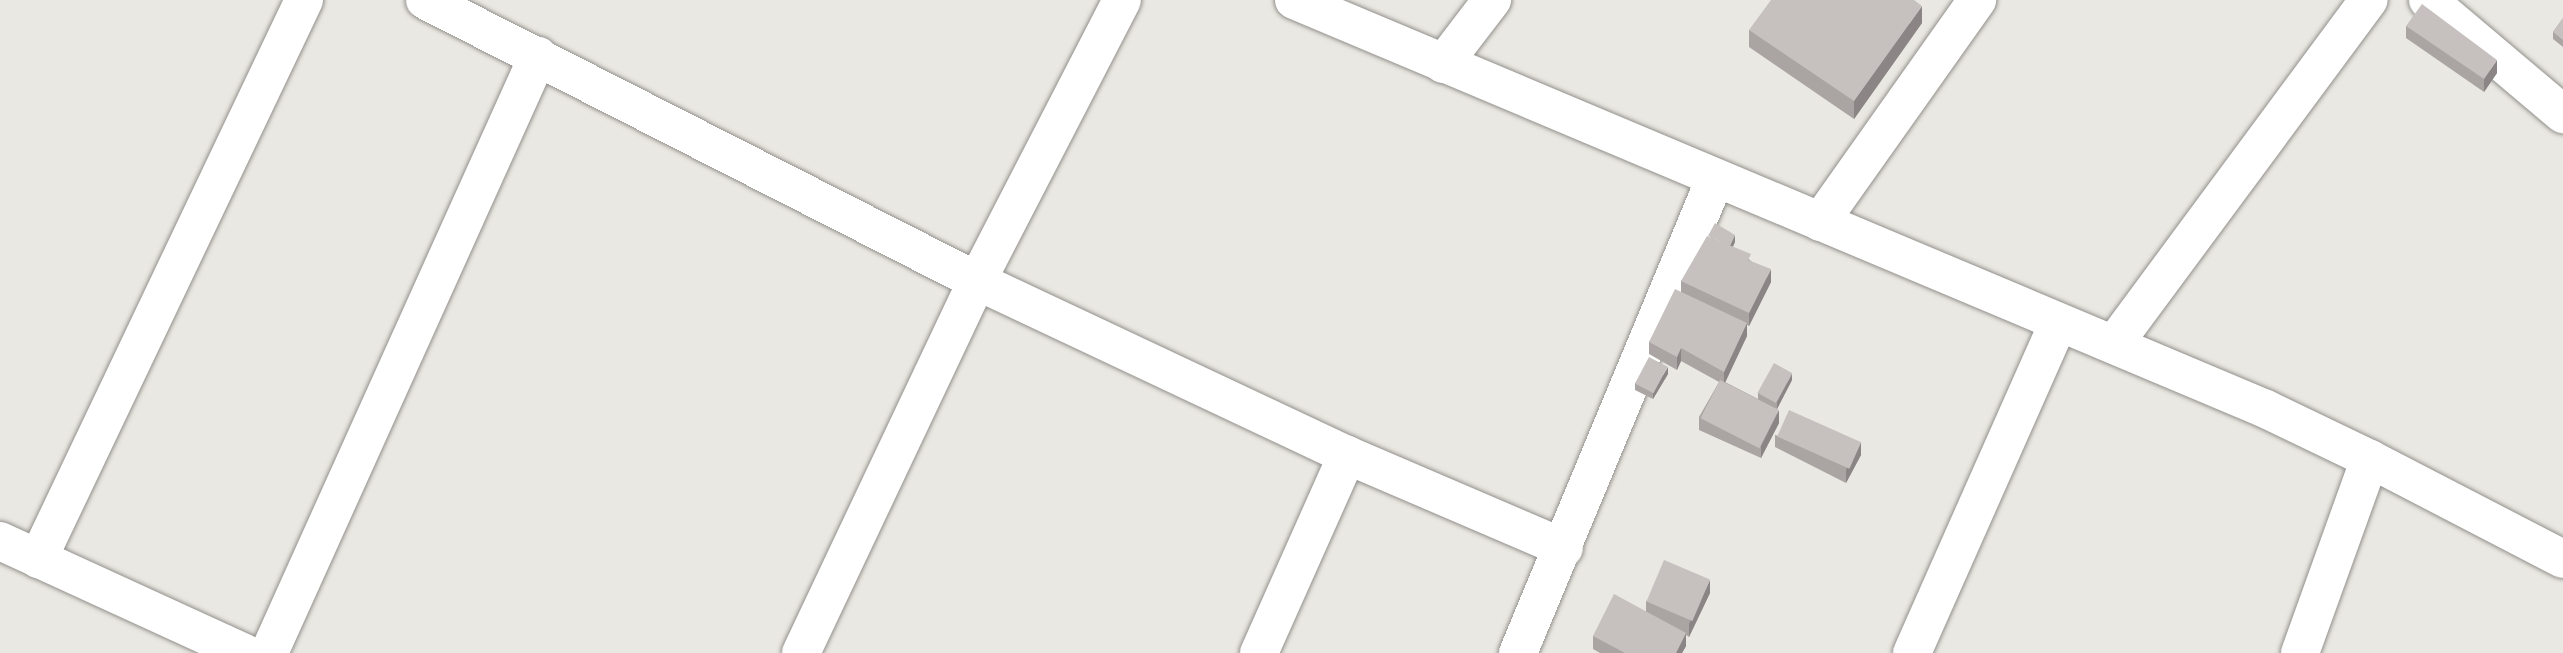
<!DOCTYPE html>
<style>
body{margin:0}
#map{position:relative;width:2563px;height:653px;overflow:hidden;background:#eae8e2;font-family:Commissioner,sans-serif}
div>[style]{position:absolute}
.roads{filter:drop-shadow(0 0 2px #92908c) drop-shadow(0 0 2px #92908c)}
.street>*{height:38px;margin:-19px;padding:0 19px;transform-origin:19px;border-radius:19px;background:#fff}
.secondary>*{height:38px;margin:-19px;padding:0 19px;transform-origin:19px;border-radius:19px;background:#fff}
.wall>*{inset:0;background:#aaa5a3}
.shaded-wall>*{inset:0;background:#8b8685}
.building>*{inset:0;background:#c6c0be;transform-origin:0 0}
span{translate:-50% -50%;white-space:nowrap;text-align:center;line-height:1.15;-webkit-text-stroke:6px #fff;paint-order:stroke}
</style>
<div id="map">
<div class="roads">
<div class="street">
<div style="left:425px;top:0;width:619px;rotate:26.98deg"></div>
<div style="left:977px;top:281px;width:409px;rotate:25.2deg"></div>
<div style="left:1347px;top:455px;width:236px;rotate:23.2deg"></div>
<div style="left:1294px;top:0;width:1055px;rotate:22.82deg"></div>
<div style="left:2266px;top:409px;width:115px;rotate:25.7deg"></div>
<div style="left:2370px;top:459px;width:217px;rotate:27.4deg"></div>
<div style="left:2428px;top:0;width:177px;rotate:40.2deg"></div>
<div style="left:1443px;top:64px;width:81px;rotate:-52.6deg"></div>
<div style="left:1820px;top:222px;width:272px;rotate:-54.7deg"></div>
<div style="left:2114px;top:344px;width:428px;rotate:-53.5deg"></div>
<div style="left:0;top:541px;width:269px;rotate:24.6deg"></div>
<div style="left:38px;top:559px;width:619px;rotate:-64.55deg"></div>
<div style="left:269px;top:653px;width:655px;rotate:-65.74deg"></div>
<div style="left:1259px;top:653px;width:217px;rotate:-66deg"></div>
<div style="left:1518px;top:653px;width:513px;rotate:-67.43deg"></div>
<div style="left:1912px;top:653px;width:361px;rotate:-66.1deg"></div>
<div style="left:2300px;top:653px;width:206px;rotate:-70.2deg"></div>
</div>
<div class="secondary">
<div style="left:801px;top:653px;width:412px;rotate:-64.7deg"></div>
<div style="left:977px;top:281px;width:316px;rotate:-62.7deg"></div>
</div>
</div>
<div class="wall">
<div style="clip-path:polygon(2563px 18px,2563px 47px,2553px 39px,2553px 32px)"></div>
<div style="clip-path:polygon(1922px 23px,1854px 119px,1749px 47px,1749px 30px)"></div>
<div style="clip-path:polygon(2406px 26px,2497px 73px,2484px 92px,2406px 38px)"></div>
<div style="clip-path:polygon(1735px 242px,1733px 247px,1751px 261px,1771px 282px,1749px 326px,1747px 325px,1747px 336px,1725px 382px,1758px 399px,1758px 393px,1792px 380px,1777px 409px,1779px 423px,1761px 458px,1699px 430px,1699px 417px,1719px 382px,1681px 361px,1677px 370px,1649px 354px,1649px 342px,1681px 292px,1681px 281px)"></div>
<div style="clip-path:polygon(1668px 374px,1653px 399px,1635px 390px,1635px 383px)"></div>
<div style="clip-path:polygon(1775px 435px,1861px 455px,1846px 483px,1775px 447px)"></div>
<div style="clip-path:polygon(1710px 593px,1689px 637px,1686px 635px,1686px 646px,1682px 653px,1600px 653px,1593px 649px,1593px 636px,1646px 612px,1646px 601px)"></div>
</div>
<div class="shaded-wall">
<div style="clip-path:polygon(1922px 6px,1922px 23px,1854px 119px,1854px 101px)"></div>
<div style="clip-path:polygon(2497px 60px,2497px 73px,2484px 92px,2484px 79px)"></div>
<div style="clip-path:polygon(1735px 235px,1735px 242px,1729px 254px,1729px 247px)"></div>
<div style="clip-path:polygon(1771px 269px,1771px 282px,1749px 326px,1749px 313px)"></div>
<div style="clip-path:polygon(1747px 323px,1747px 336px,1724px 385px,1724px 372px)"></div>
<div style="clip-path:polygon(1681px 348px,1681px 361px,1677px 370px,1677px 357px)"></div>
<div style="clip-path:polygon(1668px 367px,1668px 374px,1653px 399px,1653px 392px)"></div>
<div style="clip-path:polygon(1792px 373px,1792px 380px,1777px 409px,1777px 402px)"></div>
<div style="clip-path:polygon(1779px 410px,1779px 423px,1761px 458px,1761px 446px)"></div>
<div style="clip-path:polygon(1861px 442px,1861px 455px,1846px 483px,1846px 470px)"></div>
<div style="clip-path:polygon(1710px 580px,1710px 593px,1689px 637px,1689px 624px)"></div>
<div style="clip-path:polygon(1686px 633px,1686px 646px,1682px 653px,1676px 653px)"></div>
</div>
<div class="building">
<div style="clip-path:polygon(1771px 0,1914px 0,1922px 6px,1854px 101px,1749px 30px)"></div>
<div style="clip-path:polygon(2422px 4px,2497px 60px,2484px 79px,2406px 26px)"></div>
<div style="clip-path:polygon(2563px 18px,2563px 40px,2553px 32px)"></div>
<div style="clip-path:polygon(1715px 223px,1735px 235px,1730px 246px,1708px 236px)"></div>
<div style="clip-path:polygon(1707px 236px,1751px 254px,1748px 260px,1771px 269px,1749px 313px,1681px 281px)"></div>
<div style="clip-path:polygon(1675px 289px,1747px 323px,1724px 372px,1681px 348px,1677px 357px,1649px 342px)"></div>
<div style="left:1649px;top:357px;width:21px;height:30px;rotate:28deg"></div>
<div style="left:1774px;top:363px;width:21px;height:34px;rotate:29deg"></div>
<div style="left:1720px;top:380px;width:66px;height:43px;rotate:27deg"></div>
<div style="left:1789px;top:410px;width:79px;height:29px;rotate:24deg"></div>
<div style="left:1664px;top:560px;width:50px;height:45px;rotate:23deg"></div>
<div style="clip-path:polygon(1614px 594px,1686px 633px,1676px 653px,1625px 653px,1593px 636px)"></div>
</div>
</div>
